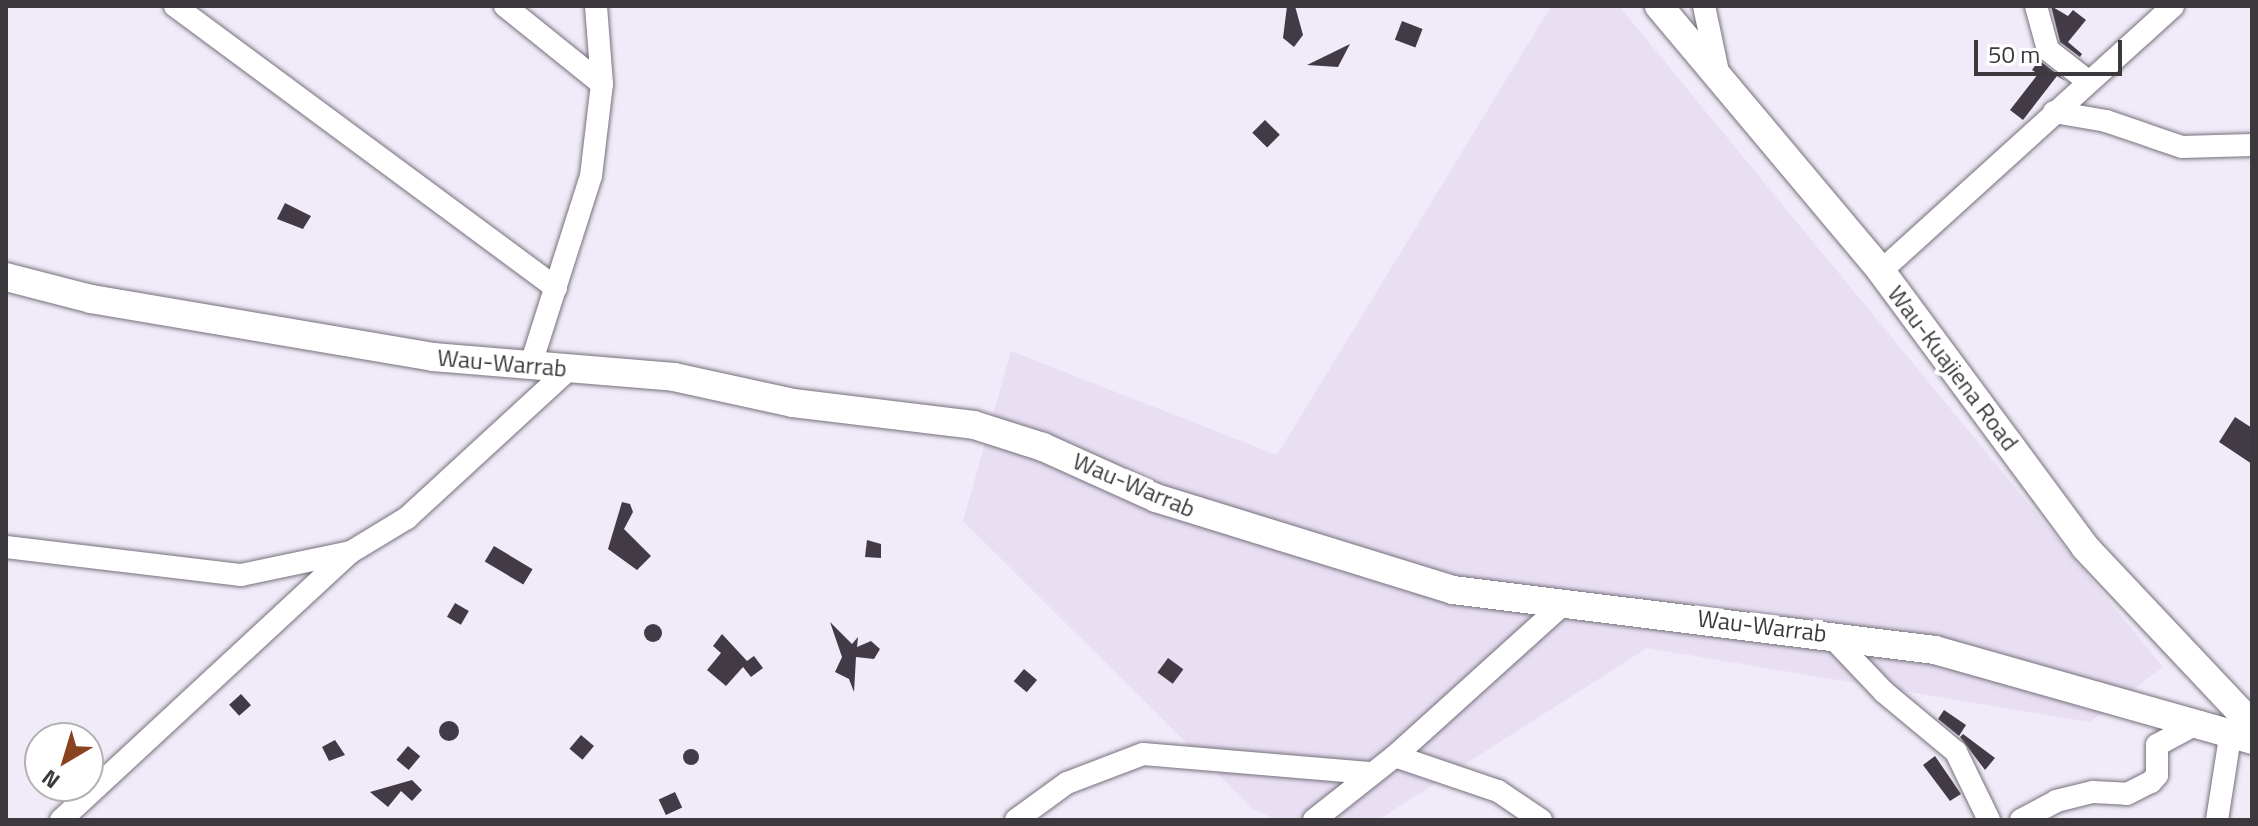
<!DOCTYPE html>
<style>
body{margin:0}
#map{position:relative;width:2258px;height:826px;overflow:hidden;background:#f1ebf9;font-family:"Titillium Web",sans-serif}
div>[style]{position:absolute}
.built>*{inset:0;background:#e8dff3}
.building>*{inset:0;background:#423b45;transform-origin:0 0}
.round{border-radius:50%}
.roads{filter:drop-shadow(0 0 2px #76707c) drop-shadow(0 0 2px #76707c)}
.minor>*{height:22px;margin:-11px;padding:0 11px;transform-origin:11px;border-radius:11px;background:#fff}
.major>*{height:28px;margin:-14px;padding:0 14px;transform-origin:14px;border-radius:14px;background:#fff}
span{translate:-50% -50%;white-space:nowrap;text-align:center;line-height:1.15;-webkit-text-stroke:8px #fff;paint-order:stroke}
.street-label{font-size:24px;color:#3c393e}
.frame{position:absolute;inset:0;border:8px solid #3c393e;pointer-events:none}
.north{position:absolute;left:24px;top:722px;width:80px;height:80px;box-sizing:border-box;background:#fff;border:2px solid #b1b0b2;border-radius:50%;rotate:218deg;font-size:22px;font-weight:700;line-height:32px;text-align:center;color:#3c393e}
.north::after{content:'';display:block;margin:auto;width:28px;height:36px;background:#8a431f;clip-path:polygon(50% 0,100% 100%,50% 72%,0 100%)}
.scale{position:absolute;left:1974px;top:40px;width:148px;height:36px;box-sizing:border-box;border:4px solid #3c393e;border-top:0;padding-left:10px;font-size:24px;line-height:28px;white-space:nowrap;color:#3c393e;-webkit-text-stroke:6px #fff;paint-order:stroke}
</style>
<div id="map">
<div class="built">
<div style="clip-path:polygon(1551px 6px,1619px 6px,2163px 667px,2090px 722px,1647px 648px,1378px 820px,1277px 820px,1253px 809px,963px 521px,1011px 351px,1277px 455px)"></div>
</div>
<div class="building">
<div style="clip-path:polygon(1287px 6px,1295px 6px,1303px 35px,1294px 47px,1283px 38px)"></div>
<div style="clip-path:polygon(2051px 6px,2068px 16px,2073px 10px,2086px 20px,2068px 42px,2082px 54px,2080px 57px,2060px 42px)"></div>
<div style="left:1402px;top:21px;width:22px;height:20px;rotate:21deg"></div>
<div style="clip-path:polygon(1350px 44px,1338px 67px,1307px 65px)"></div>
<div style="clip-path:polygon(2039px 60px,2066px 81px,2057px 76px,2023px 120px,2010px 110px,2038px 74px,2032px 70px)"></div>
<div style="left:1265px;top:120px;width:21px;height:18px;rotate:45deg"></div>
<div style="clip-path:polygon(285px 203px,311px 216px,303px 229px,277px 219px)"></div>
<div style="clip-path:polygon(2235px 417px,2252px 428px,2252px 464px,2219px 442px)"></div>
<div style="clip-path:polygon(622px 502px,630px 504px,633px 512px,624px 529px,651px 556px,637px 570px,608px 549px)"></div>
<div style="clip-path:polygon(867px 540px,881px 544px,881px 558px,865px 557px)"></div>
<div style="left:494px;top:546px;width:45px;height:18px;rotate:31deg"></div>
<div style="left:455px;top:603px;width:16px;height:16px;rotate:30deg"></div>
<div style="clip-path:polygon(830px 622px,852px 644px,858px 637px,857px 647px,871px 641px,880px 649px,874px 659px,856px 657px,854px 692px,849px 679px,835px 672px,842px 657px)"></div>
<div class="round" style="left:644px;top:624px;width:18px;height:18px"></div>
<div style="clip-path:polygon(722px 634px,747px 661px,754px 656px,763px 668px,751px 677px,743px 667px,726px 686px,707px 670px,721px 653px,713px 646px)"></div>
<div style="left:1168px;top:658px;width:19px;height:18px;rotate:36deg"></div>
<div style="left:1024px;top:669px;width:17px;height:16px;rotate:40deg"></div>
<div style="left:241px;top:694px;width:15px;height:16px;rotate:48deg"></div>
<div style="clip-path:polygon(1944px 710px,1966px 725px,1959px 736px,1938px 719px)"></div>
<div class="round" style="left:439px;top:721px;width:20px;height:20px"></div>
<div style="clip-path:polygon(1963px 734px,1995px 758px,1985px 770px,1960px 737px)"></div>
<div style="left:581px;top:735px;width:17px;height:18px;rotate:40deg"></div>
<div style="clip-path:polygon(335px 740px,345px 755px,329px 761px,322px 747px)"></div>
<div style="left:408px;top:746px;width:16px;height:18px;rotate:40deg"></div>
<div class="round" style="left:683px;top:749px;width:16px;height:16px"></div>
<div style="clip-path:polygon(1935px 756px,1961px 794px,1950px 801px,1923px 765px)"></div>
<div style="clip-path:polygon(412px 780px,422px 790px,412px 801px,401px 791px,388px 807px,370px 792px)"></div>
<div style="left:675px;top:792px;width:17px;height:18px;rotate:65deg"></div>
</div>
<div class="roads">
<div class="minor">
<div style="left:175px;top:6px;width:474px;rotate:36.5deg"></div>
<div style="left:505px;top:6px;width:124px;rotate:38.8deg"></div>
<div style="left:1704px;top:6px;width:67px;rotate:78deg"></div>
<div style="left:2036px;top:6px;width:46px;rotate:74.7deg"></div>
<div style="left:2048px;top:50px;width:52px;rotate:38deg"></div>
<div style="left:2054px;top:112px;width:53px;rotate:9.8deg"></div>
<div style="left:2106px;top:121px;width:80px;rotate:18.9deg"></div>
<div style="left:2182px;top:147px;width:70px;rotate:-1.6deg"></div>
<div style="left:1881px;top:271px;width:394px;rotate:-42.2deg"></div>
<div style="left:530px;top:367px;width:201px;rotate:-72.3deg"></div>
<div style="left:591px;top:176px;width:93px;rotate:-83.2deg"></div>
<div style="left:602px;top:84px;width:78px;rotate:-94.4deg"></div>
<div style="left:6px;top:547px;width:237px;rotate:6.8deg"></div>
<div style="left:241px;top:575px;width:112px;rotate:-11.8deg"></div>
<div style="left:351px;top:552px;width:66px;rotate:-31.3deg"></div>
<div style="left:407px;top:518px;width:220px;rotate:-42.6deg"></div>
<div style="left:1829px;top:634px;width:80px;rotate:46.5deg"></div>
<div style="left:1884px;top:692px;width:94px;rotate:39.8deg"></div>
<div style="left:1956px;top:752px;width:76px;rotate:64.1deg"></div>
<div style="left:1395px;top:756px;width:109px;rotate:18.8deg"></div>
<div style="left:1498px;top:791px;width:52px;rotate:34deg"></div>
<div style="left:61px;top:820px;width:394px;rotate:-42.8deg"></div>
<div style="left:1016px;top:820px;width:63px;rotate:-36deg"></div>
<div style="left:1067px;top:783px;width:81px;rotate:-20.9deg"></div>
<div style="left:1143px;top:754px;width:227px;rotate:4.8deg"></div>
<div style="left:1314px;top:820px;width:103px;rotate:-38.3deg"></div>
<div style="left:1395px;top:756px;width:225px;rotate:-42.1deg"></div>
<div style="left:2021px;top:820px;width:40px;rotate:-28deg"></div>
<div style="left:2056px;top:801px;width:38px;rotate:-14deg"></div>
<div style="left:2093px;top:792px;width:34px;rotate:3deg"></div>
<div style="left:2127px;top:794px;width:27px;rotate:-27deg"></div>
<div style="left:2151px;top:782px;width:9px;rotate:-49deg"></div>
<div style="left:2157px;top:775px;width:30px;rotate:-90deg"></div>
<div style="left:2157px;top:745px;width:49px;rotate:-28.1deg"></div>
<div style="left:2217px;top:820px;width:90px;rotate:-81.1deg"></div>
</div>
<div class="major">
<div style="left:1659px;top:6px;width:346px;rotate:50deg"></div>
<div style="left:1881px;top:271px;width:343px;rotate:53.5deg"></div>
<div style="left:2085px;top:547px;width:243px;rotate:46.7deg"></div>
<div style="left:6px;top:277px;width:88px;rotate:14.5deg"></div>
<div style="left:91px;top:299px;width:347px;rotate:9.6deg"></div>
<div style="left:433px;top:357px;width:242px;rotate:4.7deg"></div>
<div style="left:674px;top:377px;width:122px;rotate:12.3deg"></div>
<div style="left:793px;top:403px;width:182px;rotate:6.9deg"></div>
<div style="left:974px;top:425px;width:72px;rotate:17.7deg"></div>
<div style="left:1043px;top:447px;width:124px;rotate:24.3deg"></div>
<div style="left:1156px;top:498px;width:311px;rotate:17.2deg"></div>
<div style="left:1453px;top:590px;width:486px;rotate:7.1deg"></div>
<div style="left:1935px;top:650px;width:330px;rotate:15.8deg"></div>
</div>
</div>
<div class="street-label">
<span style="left:502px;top:363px;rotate:5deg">Wau-Warrab</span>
<span style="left:1953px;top:368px;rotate:53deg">Wau-Kuajiena Road</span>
<span style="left:1134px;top:485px;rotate:23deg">Wau-Warrab</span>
<span style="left:1762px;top:626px;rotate:7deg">Wau-Warrab</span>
</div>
<div class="frame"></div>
<div class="north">N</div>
<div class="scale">50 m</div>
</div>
